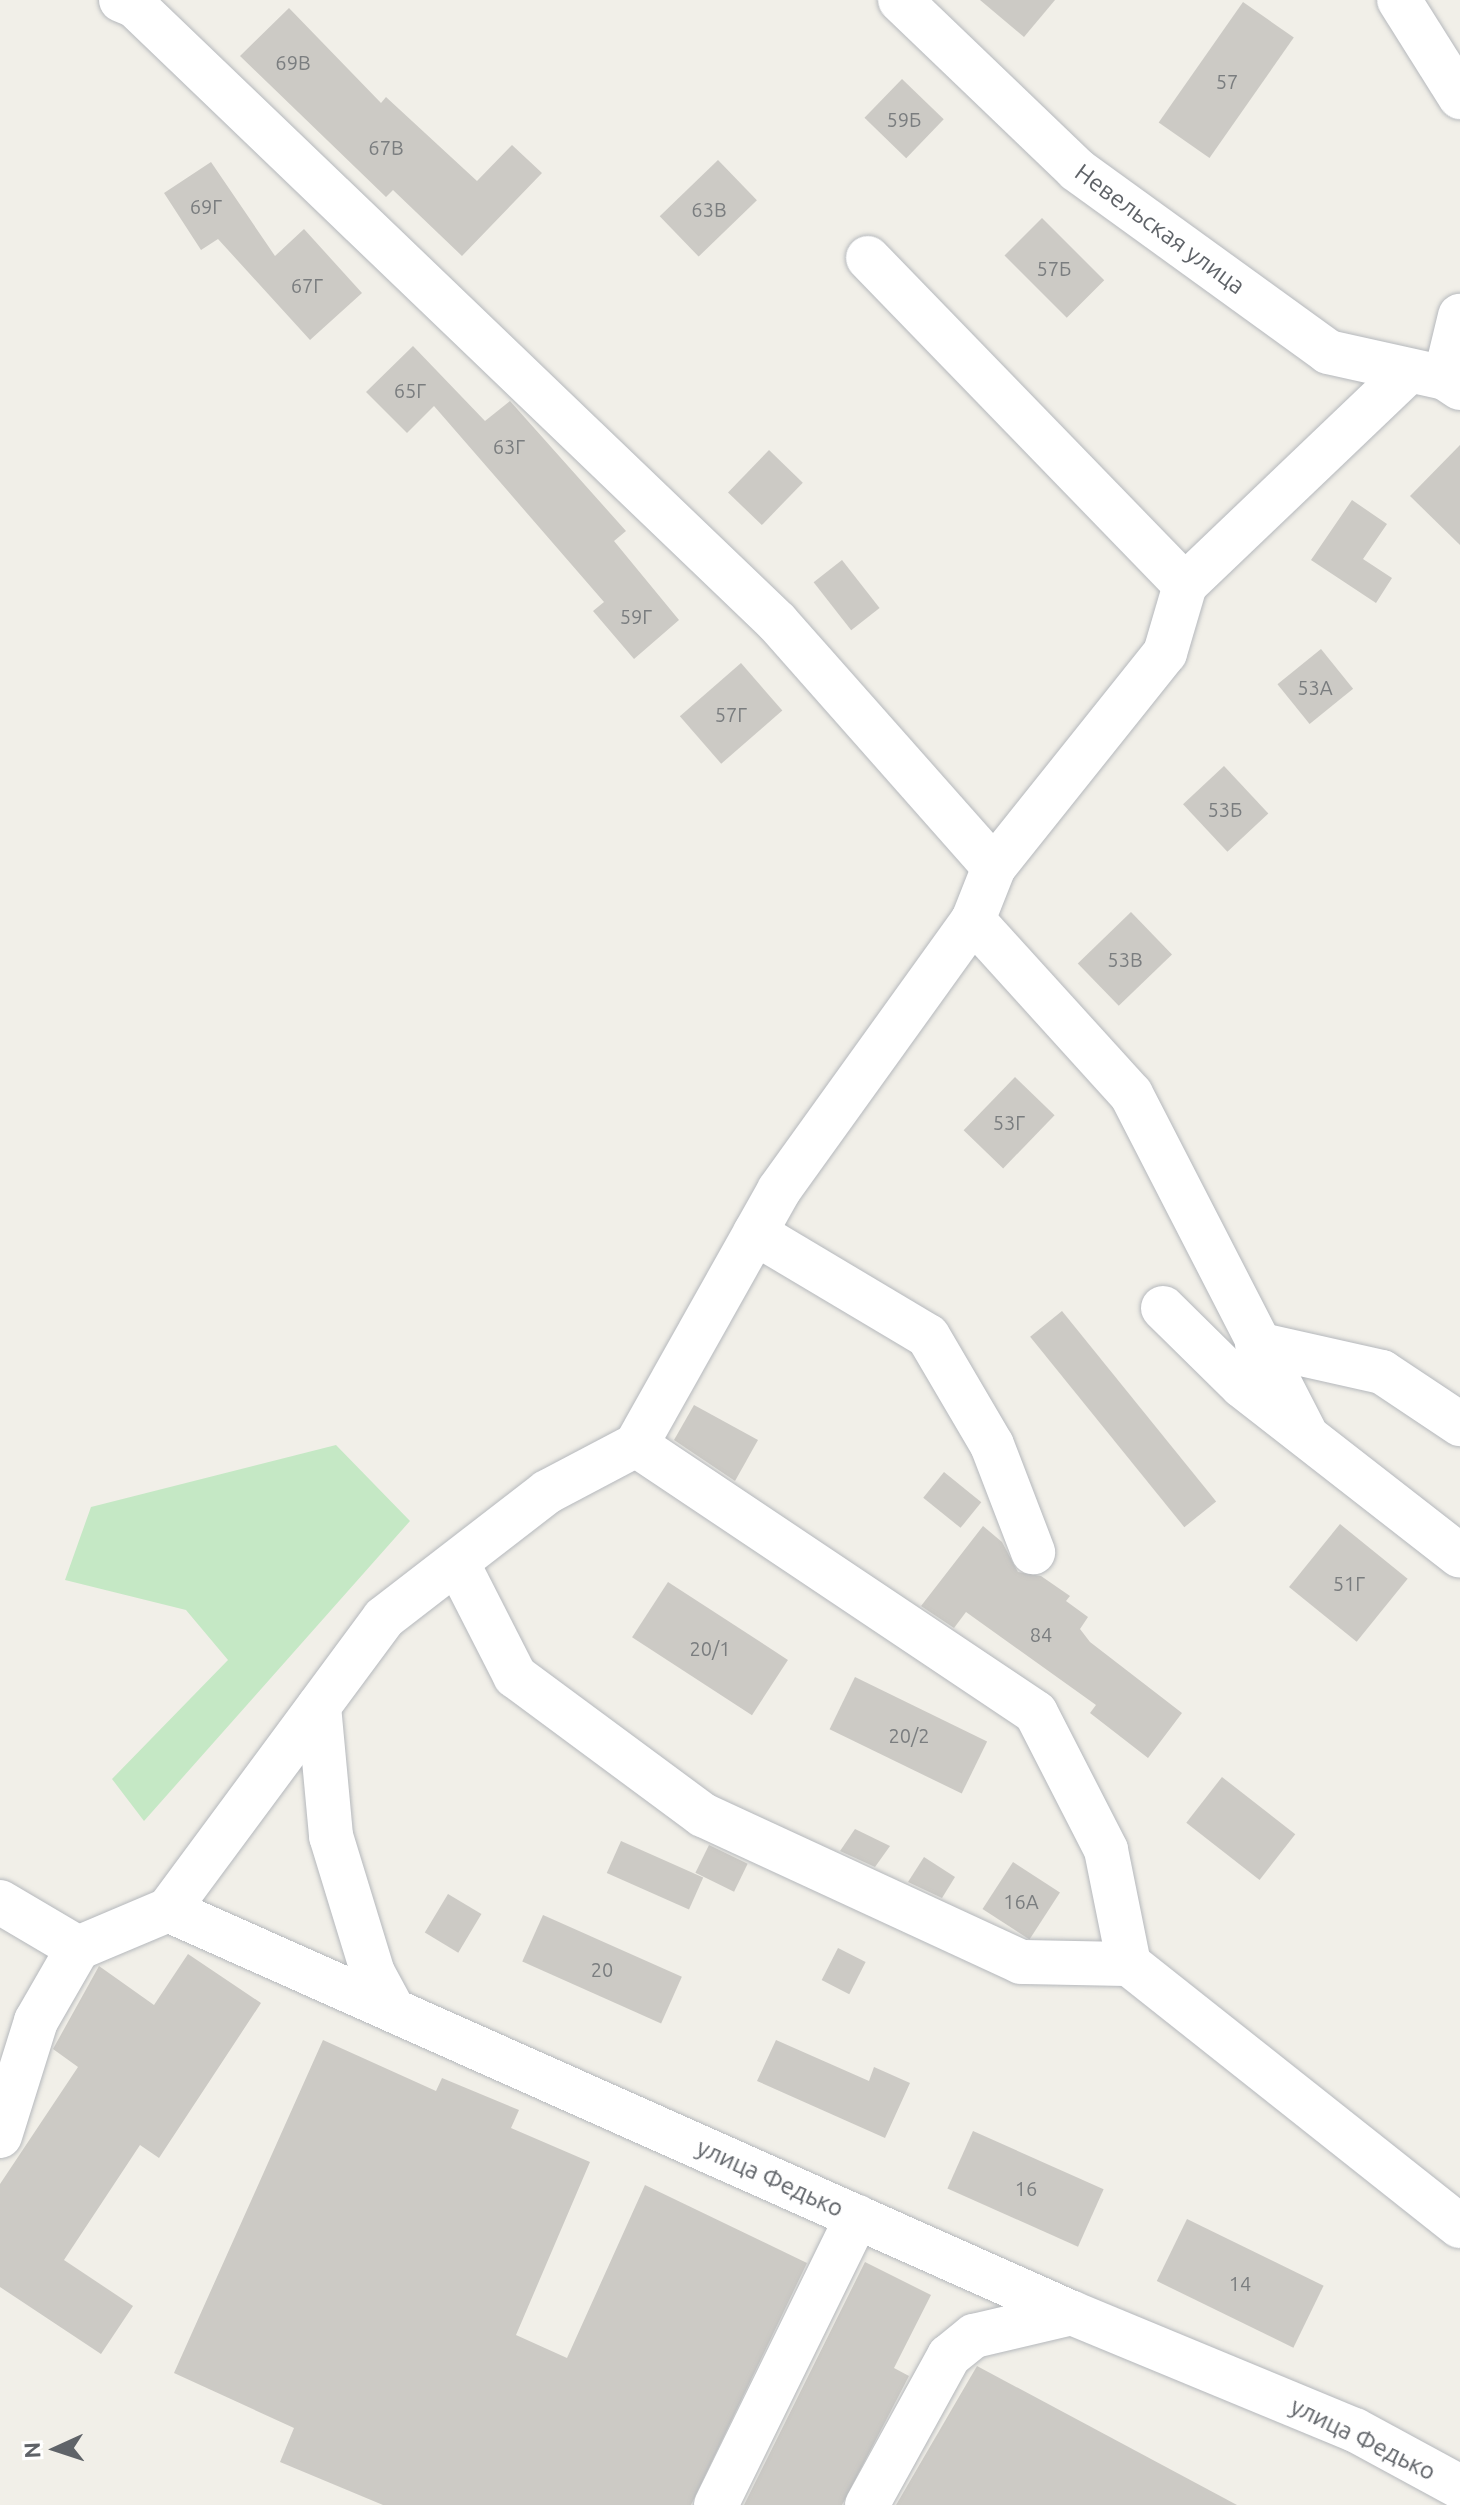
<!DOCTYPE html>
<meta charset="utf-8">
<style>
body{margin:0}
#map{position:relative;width:1460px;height:2505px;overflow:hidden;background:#f1efe8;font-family:Ubuntu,sans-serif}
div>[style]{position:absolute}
.green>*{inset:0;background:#c5e8c5}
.building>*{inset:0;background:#cccac5;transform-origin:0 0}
.roads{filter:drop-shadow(0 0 2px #b5b8bc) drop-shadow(0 0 2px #b5b8bc)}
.minor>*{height:44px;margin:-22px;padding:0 22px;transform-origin:22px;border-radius:22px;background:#fff}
span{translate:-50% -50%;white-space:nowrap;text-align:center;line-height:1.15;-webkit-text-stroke:8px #fff;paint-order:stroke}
.number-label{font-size:20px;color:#7a7d7f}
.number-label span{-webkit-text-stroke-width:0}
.street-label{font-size:24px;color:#5f6368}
.north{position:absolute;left:16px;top:2409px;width:80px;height:80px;-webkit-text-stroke:6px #fff;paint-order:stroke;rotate:267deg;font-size:22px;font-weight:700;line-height:32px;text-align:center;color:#5f6368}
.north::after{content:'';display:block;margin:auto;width:28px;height:36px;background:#5f6368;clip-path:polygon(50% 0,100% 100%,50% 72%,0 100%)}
</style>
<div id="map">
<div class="green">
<div style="clip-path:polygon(336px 1445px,410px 1521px,144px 1821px,112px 1779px,228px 1660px,186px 1610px,65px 1580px,91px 1507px)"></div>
</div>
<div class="building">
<div style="clip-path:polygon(980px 0,1055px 0,1024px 37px)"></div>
<div style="left:1243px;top:2px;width:62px;height:147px;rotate:35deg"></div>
<div style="clip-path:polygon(289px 8px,381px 103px,386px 97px,477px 181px,512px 145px,542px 173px,462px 256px,393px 190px,386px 197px,240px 56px)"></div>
<div style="left:902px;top:79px;width:58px;height:54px;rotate:44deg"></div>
<div style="left:718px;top:160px;width:56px;height:81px;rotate:46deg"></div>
<div style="clip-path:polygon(211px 162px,275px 256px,304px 229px,362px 293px,310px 340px,218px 239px,201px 250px,164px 193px)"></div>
<div style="left:1042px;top:218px;width:88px;height:53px;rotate:45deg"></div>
<div style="clip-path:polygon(413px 346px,485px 421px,510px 401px,626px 531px,614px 541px,679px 620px,634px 659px,593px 611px,604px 602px,434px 406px,407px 433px,366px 392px)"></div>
<div style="clip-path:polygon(1460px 445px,1460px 545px,1410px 496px)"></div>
<div style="left:769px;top:450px;width:47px;height:59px;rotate:44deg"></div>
<div style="clip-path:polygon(1352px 500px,1387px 524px,1363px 559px,1392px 578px,1376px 603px,1311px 560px)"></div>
<div style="left:842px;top:560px;width:61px;height:36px;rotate:52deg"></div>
<div style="left:1321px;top:649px;width:51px;height:56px;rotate:51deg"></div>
<div style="left:741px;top:663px;width:63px;height:81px;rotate:49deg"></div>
<div style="left:1224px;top:766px;width:65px;height:56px;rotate:47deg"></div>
<div style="left:1131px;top:912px;width:59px;height:74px;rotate:46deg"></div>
<div style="left:1015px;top:1077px;width:55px;height:74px;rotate:44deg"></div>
<div style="left:1062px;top:1311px;width:245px;height:41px;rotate:51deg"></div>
<div style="clip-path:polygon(694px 1405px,758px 1440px,735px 1481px,674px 1440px)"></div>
<div style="left:944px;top:1472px;width:48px;height:33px;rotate:39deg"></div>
<div style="left:1340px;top:1524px;width:87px;height:81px;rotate:39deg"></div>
<div style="clip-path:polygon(983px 1526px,1002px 1542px,1018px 1572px,1041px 1576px,1070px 1596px,1066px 1601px,1088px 1617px,1080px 1629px,1090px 1642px,1182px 1713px,1148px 1758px,1090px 1713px,1096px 1705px,966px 1612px,954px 1628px,921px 1606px)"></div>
<div style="left:668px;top:1582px;width:143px;height:66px;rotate:33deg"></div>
<div style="left:855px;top:1677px;width:147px;height:58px;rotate:26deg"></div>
<div style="left:1222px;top:1777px;width:93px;height:58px;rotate:38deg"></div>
<div style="clip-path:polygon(855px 1829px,890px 1846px,875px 1867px,840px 1851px)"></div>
<div style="left:621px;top:1841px;width:90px;height:35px;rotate:24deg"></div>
<div style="left:709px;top:1845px;width:43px;height:31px;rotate:26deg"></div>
<div style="clip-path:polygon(924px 1857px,955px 1877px,942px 1898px,908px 1882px)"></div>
<div style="left:1013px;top:1862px;width:56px;height:56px;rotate:33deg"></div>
<div style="left:448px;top:1894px;width:39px;height:45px;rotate:31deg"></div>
<div style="left:543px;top:1915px;width:152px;height:51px;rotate:24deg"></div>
<div style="left:838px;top:1948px;width:31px;height:36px;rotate:27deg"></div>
<div style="clip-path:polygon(188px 1954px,261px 2003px,159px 2158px,140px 2145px,64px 2260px,133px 2306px,101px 2354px,0 2287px,0 2184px,78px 2067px,53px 2049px,99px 1966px,154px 2005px)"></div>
<div style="clip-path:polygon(323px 2040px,436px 2091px,442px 2078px,519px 2110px,511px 2128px,590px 2162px,516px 2335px,567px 2358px,645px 2185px,807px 2263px,691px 2505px,383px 2505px,280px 2462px,294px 2428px,174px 2373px)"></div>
<div style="clip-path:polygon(776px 2040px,869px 2081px,874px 2067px,910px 2083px,885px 2138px,757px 2081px)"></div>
<div style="left:973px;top:2131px;width:143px;height:63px;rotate:24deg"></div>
<div style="left:1187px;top:2219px;width:152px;height:69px;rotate:26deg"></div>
<div style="clip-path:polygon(865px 2262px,931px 2295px,894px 2368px,909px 2376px,842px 2505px,744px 2505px)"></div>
<div style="clip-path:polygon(977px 2366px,1237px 2505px,896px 2505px)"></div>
</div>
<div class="roads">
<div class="minor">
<div style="left:121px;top:0;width:15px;rotate:23deg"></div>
<div style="left:135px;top:6px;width:890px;rotate:43.82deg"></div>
<div style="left:777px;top:622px;width:327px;rotate:48.5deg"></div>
<div style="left:900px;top:0;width:245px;rotate:43.8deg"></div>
<div style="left:1077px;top:170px;width:310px;rotate:35.9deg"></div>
<div style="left:1328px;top:352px;width:120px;rotate:12.5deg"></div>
<div style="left:1445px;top:378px;width:18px;rotate:34deg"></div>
<div style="left:1399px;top:0;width:115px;rotate:57.8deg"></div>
<div style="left:868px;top:258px;width:455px;rotate:45.9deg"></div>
<div style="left:1445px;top:378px;width:64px;rotate:-76.4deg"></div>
<div style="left:973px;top:920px;width:235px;rotate:47.8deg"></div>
<div style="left:1131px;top:1094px;width:379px;rotate:62.8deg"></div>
<div style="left:755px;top:1233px;width:201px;rotate:30.8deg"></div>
<div style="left:928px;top:1336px;width:126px;rotate:59.6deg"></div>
<div style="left:992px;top:1445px;width:115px;rotate:69deg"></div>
<div style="left:1163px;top:1308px;width:111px;rotate:44.6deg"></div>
<div style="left:1242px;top:1386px;width:276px;rotate:37.9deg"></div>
<div style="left:1257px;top:1344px;width:128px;rotate:12.6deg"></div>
<div style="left:1382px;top:1372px;width:94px;rotate:33.7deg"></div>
<div style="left:636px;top:1445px;width:481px;rotate:33.8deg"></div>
<div style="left:1036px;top:1713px;width:154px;rotate:62.9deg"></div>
<div style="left:1106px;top:1850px;width:116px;rotate:78.6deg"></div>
<div style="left:458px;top:1564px;width:126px;rotate:63deg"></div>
<div style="left:515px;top:1676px;width:234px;rotate:36.5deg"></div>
<div style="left:703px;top:1815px;width:350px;rotate:24.8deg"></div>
<div style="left:1021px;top:1962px;width:108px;rotate:1.1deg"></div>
<div style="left:1129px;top:1964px;width:422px;rotate:38.4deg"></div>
<div style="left:319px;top:1706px;width:131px;rotate:84.7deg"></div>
<div style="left:331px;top:1836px;width:143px;rotate:73deg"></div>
<div style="left:373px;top:1973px;width:42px;rotate:61.6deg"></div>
<div style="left:0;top:1902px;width:91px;rotate:30.5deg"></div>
<div style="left:168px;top:1910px;width:363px;rotate:-53.5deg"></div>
<div style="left:384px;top:1618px;width:206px;rotate:-37.7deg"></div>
<div style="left:547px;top:1492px;width:101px;rotate:-27.8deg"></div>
<div style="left:636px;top:1445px;width:292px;rotate:-60.7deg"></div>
<div style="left:779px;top:1190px;width:332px;rotate:-54.3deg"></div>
<div style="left:973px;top:920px;width:57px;rotate:-68.4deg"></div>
<div style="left:994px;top:867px;width:274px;rotate:-51.4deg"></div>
<div style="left:1165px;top:653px;width:71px;rotate:-73.6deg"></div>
<div style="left:1185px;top:585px;width:310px;rotate:-43.7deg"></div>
<div style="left:78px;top:1948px;width:98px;rotate:-22.9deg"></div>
<div style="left:168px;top:1910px;width:990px;rotate:24.03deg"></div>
<div style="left:1072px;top:2313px;width:306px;rotate:22.5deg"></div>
<div style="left:1355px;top:2430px;width:119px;rotate:28.5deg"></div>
<div style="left:0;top:2136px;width:121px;rotate:-72.6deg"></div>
<div style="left:36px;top:2021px;width:84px;rotate:-60.1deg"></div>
<div style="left:716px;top:2505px;width:321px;rotate:-63.9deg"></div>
<div style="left:867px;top:2505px;width:170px;rotate:-61.2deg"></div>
<div style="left:949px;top:2356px;width:32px;rotate:-39deg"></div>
<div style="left:974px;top:2336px;width:101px;rotate:-13.2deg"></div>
</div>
</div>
<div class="number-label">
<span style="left:293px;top:62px">69В</span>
<span style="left:1227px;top:81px">57</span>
<span style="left:904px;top:119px">59Б</span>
<span style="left:386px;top:147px">67В</span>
<span style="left:206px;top:206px">69Г</span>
<span style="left:709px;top:209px">63В</span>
<span style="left:1054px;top:268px">57Б</span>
<span style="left:307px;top:285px">67Г</span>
<span style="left:410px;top:390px">65Г</span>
<span style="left:509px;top:446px">63Г</span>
<span style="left:636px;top:616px">59Г</span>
<span style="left:1315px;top:687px">53А</span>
<span style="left:731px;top:714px">57Г</span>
<span style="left:1225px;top:809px">53Б</span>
<span style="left:1125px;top:959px">53В</span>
<span style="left:1009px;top:1122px">53Г</span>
<span style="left:1349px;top:1583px">51Г</span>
<span style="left:1041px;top:1634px">84</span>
<span style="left:710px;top:1648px">20/1</span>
<span style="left:909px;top:1735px">20/2</span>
<span style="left:1021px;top:1901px">16А</span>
<span style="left:602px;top:1969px">20</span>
<span style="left:1026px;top:2188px">16</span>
<span style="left:1240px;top:2283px">14</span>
</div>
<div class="street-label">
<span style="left:1160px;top:229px;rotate:36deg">Невельская улица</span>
<span style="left:770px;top:2178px;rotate:24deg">улица Федько</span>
<span style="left:1363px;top:2439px;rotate:26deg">улица Федько</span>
</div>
<div class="north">N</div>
</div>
